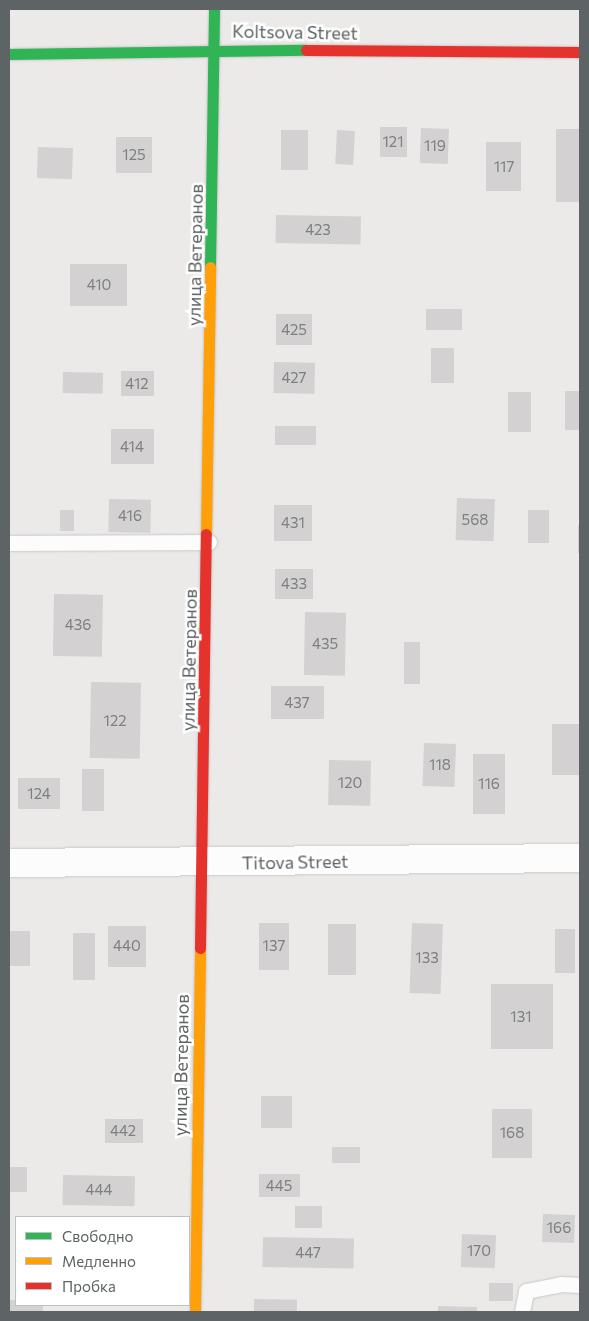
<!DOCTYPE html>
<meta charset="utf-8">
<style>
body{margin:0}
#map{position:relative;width:589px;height:1321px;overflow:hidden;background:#eceae8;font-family:Commissioner,sans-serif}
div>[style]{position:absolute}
.building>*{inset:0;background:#d3d1d1;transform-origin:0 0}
.roads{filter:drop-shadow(0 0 1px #c9c8c8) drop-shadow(0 0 1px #c9c8c8)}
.lane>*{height:15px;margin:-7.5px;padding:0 7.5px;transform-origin:7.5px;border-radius:7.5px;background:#fcfcfc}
.street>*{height:28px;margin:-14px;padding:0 14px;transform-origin:14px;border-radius:14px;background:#fcfcfc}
.fast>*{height:11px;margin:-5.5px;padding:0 5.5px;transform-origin:5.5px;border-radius:5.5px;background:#30b455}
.slow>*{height:11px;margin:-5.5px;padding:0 5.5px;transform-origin:5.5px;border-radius:5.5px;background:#ff9f0a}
.jam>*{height:11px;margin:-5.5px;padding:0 5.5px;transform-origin:5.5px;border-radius:5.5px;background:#e5322d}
span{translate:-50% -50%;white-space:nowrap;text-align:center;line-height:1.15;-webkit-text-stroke:5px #fff;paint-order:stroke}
.number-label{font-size:15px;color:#7c8081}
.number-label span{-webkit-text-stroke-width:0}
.street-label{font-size:18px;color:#5e6365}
.frame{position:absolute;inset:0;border:10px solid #5e6365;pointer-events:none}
.legend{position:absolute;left:15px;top:1216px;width:175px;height:90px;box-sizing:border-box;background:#fff;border:1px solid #bfc1c1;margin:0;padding:6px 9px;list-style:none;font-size:15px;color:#5e6365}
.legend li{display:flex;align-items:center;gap:10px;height:25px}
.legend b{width:25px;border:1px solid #bfc1c1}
</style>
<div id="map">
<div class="building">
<div style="left:380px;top:127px;width:27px;height:30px"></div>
<div style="left:421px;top:128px;width:28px;height:35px;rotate:2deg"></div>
<div style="left:556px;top:129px;width:24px;height:73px"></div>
<div style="left:281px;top:130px;width:27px;height:40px"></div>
<div style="left:337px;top:130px;width:18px;height:34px;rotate:3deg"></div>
<div style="left:116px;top:137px;width:36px;height:36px"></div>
<div style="left:486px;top:142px;width:35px;height:49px"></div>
<div style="left:38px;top:147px;width:35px;height:31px;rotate:2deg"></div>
<div style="left:276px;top:215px;width:85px;height:28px;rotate:1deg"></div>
<div style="left:70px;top:264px;width:57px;height:42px"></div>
<div style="left:426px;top:309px;width:36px;height:21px"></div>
<div style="left:276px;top:314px;width:36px;height:31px"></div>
<div style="left:431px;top:348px;width:23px;height:35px"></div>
<div style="left:274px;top:362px;width:41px;height:31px;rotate:1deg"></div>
<div style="left:121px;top:371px;width:33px;height:25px"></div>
<div style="left:63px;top:372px;width:40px;height:21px;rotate:1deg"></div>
<div style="left:565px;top:391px;width:14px;height:39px"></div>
<div style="left:508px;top:392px;width:23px;height:40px"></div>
<div style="left:275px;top:426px;width:41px;height:19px"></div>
<div style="left:111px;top:429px;width:43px;height:35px"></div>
<div style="left:457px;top:498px;width:38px;height:42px;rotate:2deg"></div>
<div style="left:109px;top:499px;width:42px;height:33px;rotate:1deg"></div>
<div style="left:274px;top:505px;width:38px;height:36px"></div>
<div style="left:60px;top:510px;width:14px;height:21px"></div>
<div style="left:528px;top:510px;width:21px;height:33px"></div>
<div style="left:578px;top:525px;width:2px;height:28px"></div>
<div style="left:275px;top:569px;width:38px;height:30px"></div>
<div style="left:54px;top:594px;width:49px;height:62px;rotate:1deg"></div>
<div style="left:305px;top:612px;width:41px;height:63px;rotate:1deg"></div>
<div style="left:404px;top:642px;width:16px;height:42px"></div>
<div style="left:91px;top:682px;width:50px;height:76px;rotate:1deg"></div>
<div style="left:271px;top:686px;width:53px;height:33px"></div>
<div style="left:552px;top:724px;width:28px;height:51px"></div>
<div style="left:424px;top:743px;width:32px;height:43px;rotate:2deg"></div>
<div style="left:473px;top:754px;width:32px;height:60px"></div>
<div style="left:329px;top:760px;width:42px;height:45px;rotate:1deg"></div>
<div style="left:82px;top:769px;width:22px;height:42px"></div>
<div style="left:18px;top:778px;width:42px;height:31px"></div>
<div style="left:259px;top:923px;width:30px;height:47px"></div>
<div style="left:412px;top:923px;width:31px;height:70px;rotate:2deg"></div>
<div style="left:328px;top:924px;width:28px;height:51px"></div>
<div style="left:108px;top:926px;width:38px;height:41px"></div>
<div style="left:555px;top:929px;width:20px;height:44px"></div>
<div style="left:9px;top:931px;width:21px;height:35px"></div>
<div style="left:73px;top:933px;width:22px;height:47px"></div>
<div style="left:491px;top:984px;width:62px;height:65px"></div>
<div style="left:261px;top:1096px;width:31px;height:32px"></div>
<div style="left:492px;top:1109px;width:40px;height:49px"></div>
<div style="left:105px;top:1119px;width:38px;height:24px"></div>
<div style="left:332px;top:1147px;width:28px;height:16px"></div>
<div style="left:9px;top:1167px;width:18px;height:25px"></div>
<div style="left:259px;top:1174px;width:41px;height:23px"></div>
<div style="left:63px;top:1175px;width:72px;height:30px;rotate:1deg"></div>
<div style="left:295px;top:1206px;width:27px;height:22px"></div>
<div style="left:543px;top:1214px;width:32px;height:28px;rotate:2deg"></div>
<div style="left:462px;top:1234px;width:34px;height:33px;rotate:2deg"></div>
<div style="left:263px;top:1237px;width:91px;height:30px;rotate:1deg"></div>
<div style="left:489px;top:1283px;width:24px;height:18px"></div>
<div style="left:254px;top:1299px;width:43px;height:13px;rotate:1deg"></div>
<div style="clip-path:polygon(9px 1300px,16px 1300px,16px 1305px,43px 1305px,43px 1312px,9px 1312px)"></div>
<div style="clip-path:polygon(438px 1306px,477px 1307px,477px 1312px,438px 1312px)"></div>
</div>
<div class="roads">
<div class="lane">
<div style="left:9px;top:543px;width:200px;rotate:-0.3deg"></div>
<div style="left:522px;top:1312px;width:21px;rotate:-79deg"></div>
<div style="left:526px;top:1291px;width:36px;rotate:-11deg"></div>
<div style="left:561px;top:1284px;width:19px;rotate:3deg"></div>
</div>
<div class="street">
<div style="left:9px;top:863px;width:571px;rotate:-0.5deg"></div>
</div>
<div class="fast">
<div style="left:9px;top:54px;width:297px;rotate:-0.8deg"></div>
<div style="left:210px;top:267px;width:258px;rotate:-89.1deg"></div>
</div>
<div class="slow">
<div style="left:206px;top:534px;width:267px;rotate:-89.1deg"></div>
<div style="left:195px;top:1312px;width:364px;rotate:-89.2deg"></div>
</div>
<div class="jam">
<div style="left:306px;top:50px;width:274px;rotate:0.4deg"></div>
<div style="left:200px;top:948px;width:414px;rotate:-89.2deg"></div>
</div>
</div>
<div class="number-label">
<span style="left:393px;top:142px">121</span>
<span style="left:435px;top:146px">119</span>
<span style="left:134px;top:155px">125</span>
<span style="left:504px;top:167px">117</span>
<span style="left:318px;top:230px">423</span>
<span style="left:99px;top:285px">410</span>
<span style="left:294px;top:330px">425</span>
<span style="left:294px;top:378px">427</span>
<span style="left:137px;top:384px">412</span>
<span style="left:132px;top:447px">414</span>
<span style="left:130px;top:516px">416</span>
<span style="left:475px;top:520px">568</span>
<span style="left:293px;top:523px">431</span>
<span style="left:294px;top:584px">433</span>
<span style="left:78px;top:625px">436</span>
<span style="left:325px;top:644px">435</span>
<span style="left:297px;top:703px">437</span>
<span style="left:115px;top:721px">122</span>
<span style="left:440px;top:765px">118</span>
<span style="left:350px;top:783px">120</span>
<span style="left:489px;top:784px">116</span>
<span style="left:39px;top:794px">124</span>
<span style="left:127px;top:946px">440</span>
<span style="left:274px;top:946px">137</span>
<span style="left:427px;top:958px">133</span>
<span style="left:521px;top:1017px">131</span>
<span style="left:123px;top:1131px">442</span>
<span style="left:512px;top:1133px">168</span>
<span style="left:279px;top:1186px">445</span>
<span style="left:99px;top:1190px">444</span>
<span style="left:559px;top:1228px">166</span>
<span style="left:479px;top:1251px">170</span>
<span style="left:308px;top:1253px">447</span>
</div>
<div class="street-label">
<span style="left:295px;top:32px;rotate:1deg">Koltsova Street</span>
<span style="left:195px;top:255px;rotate:-89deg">улица Ветеранов</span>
<span style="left:189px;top:660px;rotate:-89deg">улица Ветеранов</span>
<span style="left:295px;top:862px;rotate:-1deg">Titova Street</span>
<span style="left:181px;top:1065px;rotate:-89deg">улица Ветеранов</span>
</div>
<div class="frame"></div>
<ul class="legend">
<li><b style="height:6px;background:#30b455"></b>Свободно</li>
<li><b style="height:6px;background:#ff9f0a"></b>Медленно</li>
<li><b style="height:6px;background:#e5322d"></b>Пробка</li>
</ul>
</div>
